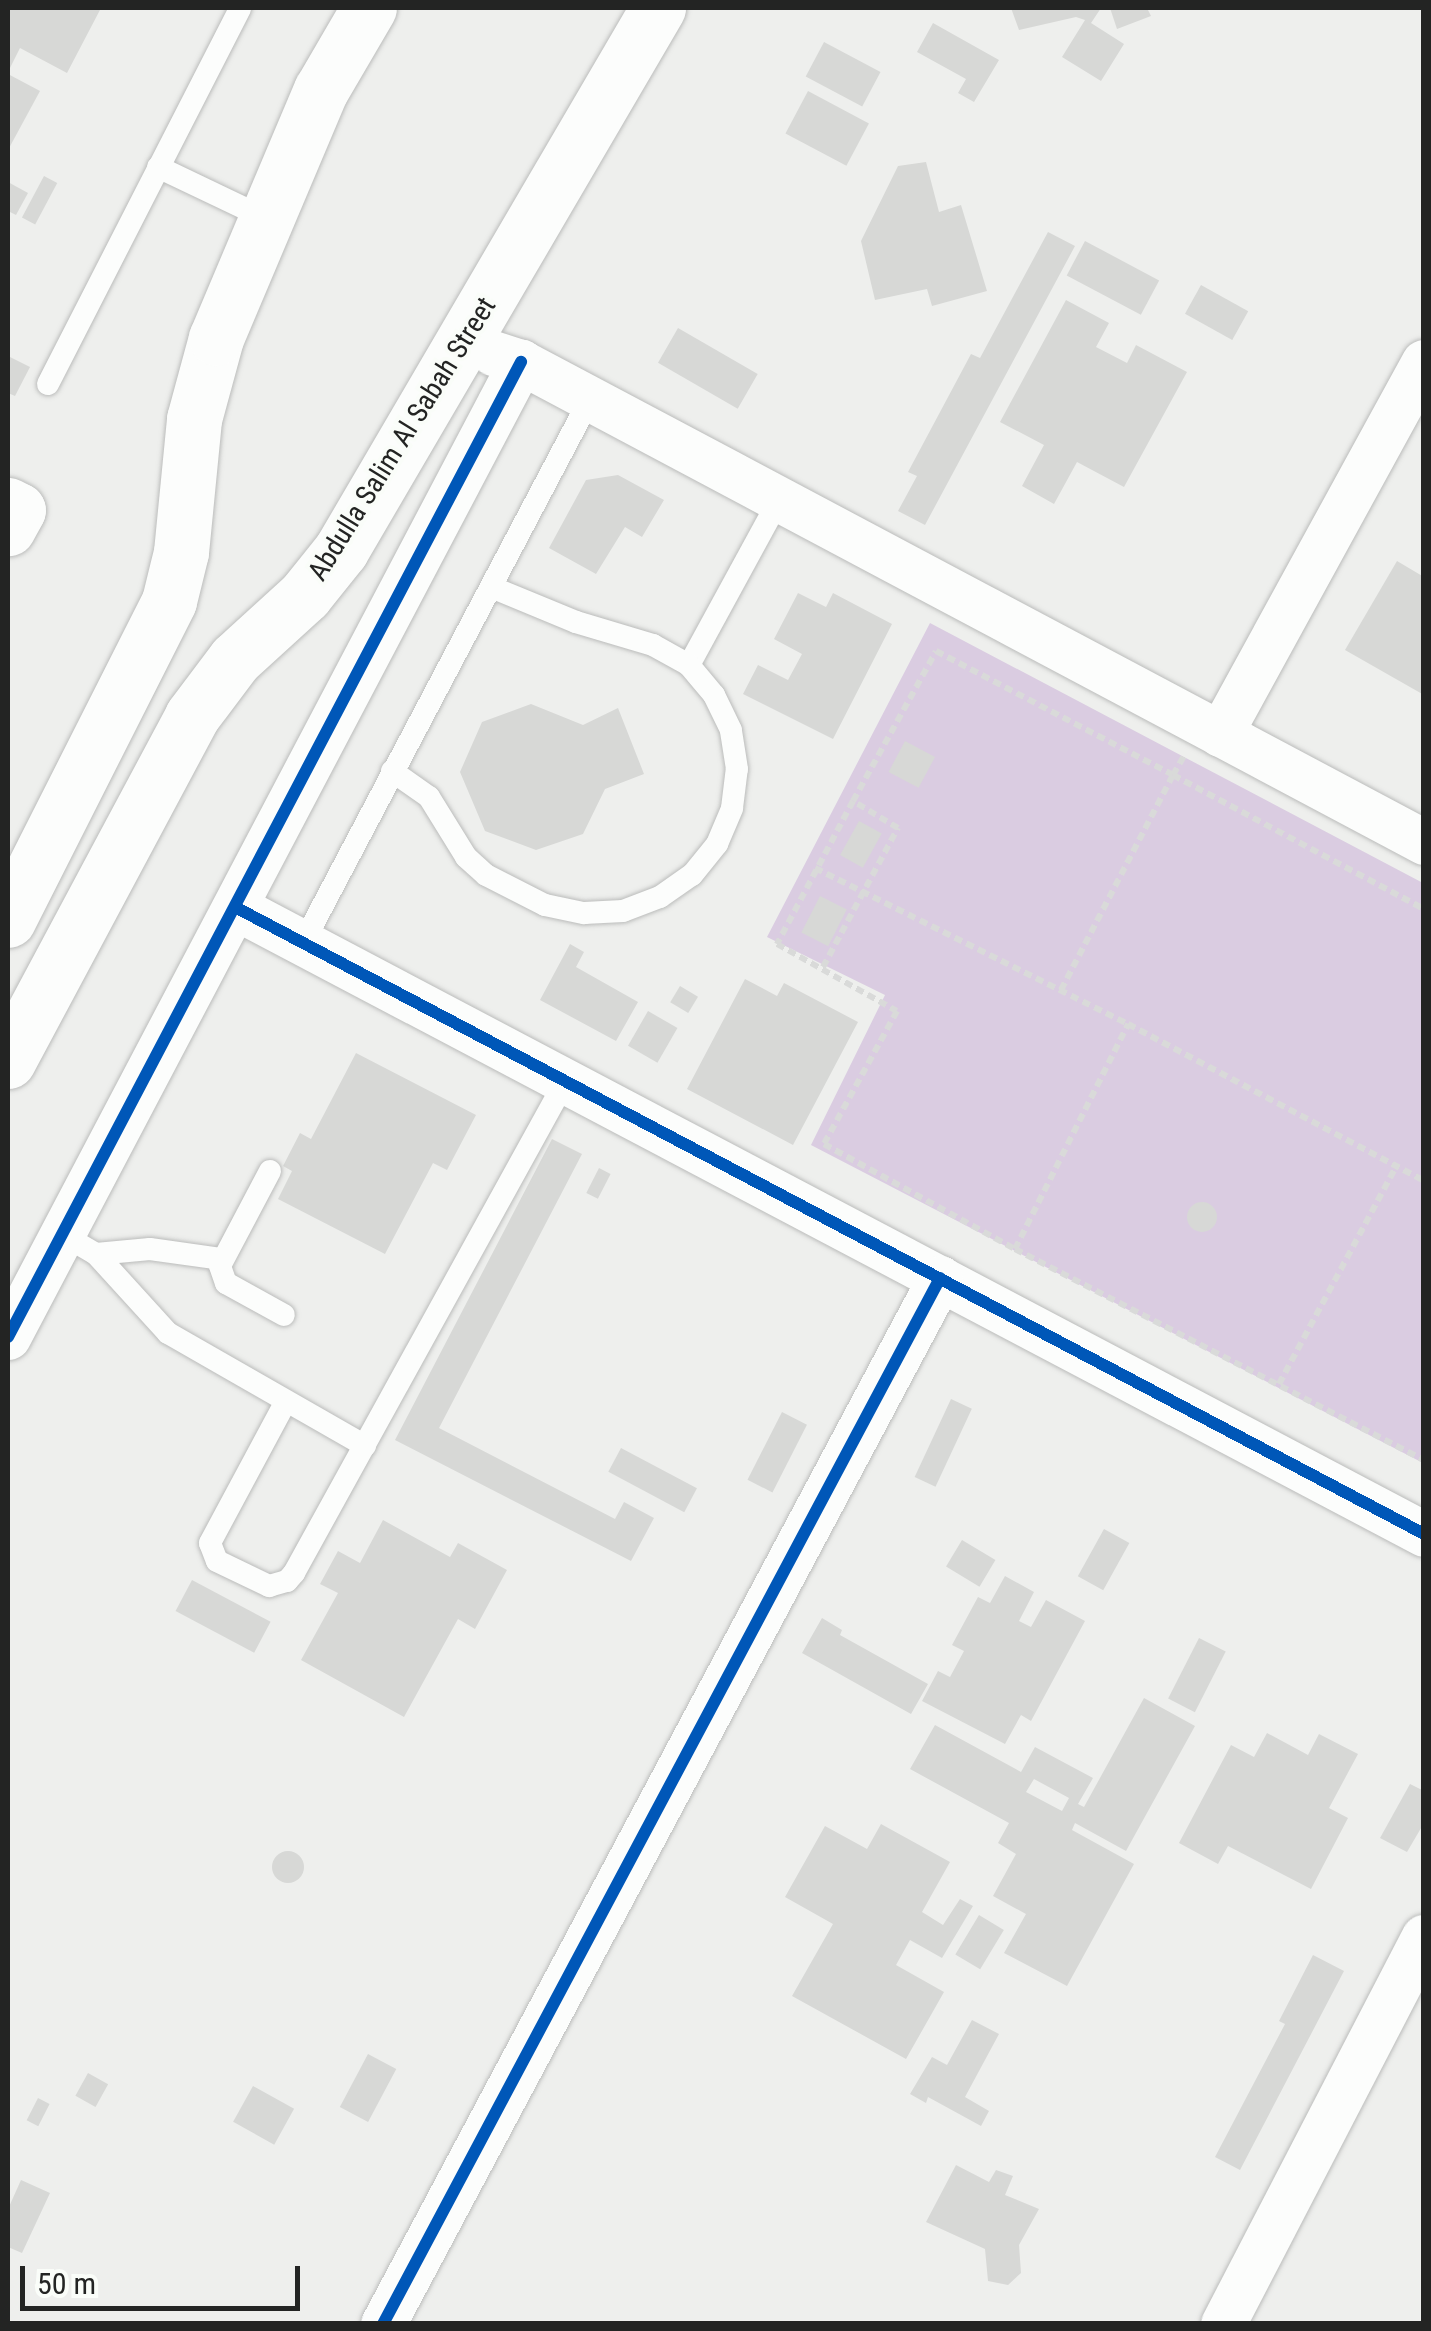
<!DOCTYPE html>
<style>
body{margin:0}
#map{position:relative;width:1431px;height:2331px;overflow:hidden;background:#eeefed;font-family:"Roboto Condensed",sans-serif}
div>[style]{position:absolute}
.green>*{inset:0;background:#dacce1}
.building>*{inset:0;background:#d7d8d6;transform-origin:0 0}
.round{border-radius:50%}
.path>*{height:6px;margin-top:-3px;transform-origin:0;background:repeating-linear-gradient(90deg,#d9dad9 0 8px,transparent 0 13px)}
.roads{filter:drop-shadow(0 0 2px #bbbcbb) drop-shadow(0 0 2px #bbbcbb)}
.service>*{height:22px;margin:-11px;padding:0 11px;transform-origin:11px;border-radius:11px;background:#fcfdfc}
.minor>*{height:45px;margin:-22.5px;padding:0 22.5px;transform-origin:22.5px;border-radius:22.5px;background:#fcfdfc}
.tertiary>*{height:55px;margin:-27.5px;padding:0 27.5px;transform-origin:27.5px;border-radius:27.5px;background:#fcfdfc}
.secondary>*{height:55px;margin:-27.5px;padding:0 27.5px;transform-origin:27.5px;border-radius:27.5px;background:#fcfdfc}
.cycleway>*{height:12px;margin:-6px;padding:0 6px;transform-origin:6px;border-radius:6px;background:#0057b8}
span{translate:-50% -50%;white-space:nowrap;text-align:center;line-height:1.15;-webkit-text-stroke:8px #fafdf9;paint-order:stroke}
.street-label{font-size:28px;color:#232423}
.frame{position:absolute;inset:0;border:10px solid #232423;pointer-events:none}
.scale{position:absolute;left:20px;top:2266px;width:280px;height:45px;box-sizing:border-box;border:5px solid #232423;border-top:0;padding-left:12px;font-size:30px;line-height:35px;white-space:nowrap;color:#232423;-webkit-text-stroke:8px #fafdf9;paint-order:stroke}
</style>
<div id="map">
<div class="green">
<div style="clip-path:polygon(930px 623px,1423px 883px,1423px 1463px,811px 1145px,885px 995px,767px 937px)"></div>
</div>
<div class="building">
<div style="clip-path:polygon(8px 8px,101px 8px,67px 73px,20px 48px,8px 72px)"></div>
<div style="clip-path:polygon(1011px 8px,1101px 8px,1091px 23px,1124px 44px,1101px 81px,1062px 57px,1085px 20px,1076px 17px,1019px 30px)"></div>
<div style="clip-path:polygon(1110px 8px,1147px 8px,1151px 16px,1117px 29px)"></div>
<div style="clip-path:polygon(933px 23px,999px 60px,974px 102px,958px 93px,966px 79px,917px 52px)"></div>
<div style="left:824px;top:42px;width:64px;height:39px;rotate:28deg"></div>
<div style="clip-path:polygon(8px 74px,40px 91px,8px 150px)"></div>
<div style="left:808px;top:91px;width:69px;height:48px;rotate:28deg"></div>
<div style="clip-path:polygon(926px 162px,939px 212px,961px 205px,987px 291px,932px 306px,927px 289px,875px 300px,861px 241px,898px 166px)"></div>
<div style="left:44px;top:176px;width:15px;height:47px;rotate:28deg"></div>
<div style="clip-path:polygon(8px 182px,28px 193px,16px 215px,8px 211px)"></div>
<div style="clip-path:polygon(1048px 232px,1075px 246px,925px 525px,898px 511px,917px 476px,908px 472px,971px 354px,980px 358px)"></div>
<div style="left:1085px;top:241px;width:84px;height:39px;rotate:28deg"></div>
<div style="left:1201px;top:285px;width:54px;height:33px;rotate:29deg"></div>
<div style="clip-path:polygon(1066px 300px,1109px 323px,1096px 347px,1127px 363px,1136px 345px,1187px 372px,1124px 487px,1077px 462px,1054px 504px,1022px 486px,1044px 445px,1000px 422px)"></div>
<div style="left:678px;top:328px;width:92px;height:40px;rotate:30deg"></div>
<div style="clip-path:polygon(8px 356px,30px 367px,15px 396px,8px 393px)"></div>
<div style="clip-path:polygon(618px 475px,664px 500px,642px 537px,625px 527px,596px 574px,549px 548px,586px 480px)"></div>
<div style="clip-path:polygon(1397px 561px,1424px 577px,1424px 695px,1345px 650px)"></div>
<div style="clip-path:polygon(798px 593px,826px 607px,833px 593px,892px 624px,833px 739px,743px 694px,758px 665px,788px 680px,802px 654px,774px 639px)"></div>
<div style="clip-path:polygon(531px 704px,583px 725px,618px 708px,644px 774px,605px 789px,583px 834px,536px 850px,485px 831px,460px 772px,482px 722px)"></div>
<div style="left:905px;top:741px;width:34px;height:35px;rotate:28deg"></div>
<div style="left:859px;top:821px;width:26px;height:39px;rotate:29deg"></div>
<div style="left:820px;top:896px;width:30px;height:41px;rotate:27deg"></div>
<div style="clip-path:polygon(570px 944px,584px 952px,576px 967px,638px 1002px,616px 1041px,540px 1000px)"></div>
<div style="clip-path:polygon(745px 979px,777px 996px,784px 983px,858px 1022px,793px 1145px,687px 1089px)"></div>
<div style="left:680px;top:986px;width:21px;height:19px;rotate:31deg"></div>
<div style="left:648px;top:1011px;width:34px;height:40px;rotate:30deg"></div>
<div style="clip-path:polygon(356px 1053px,476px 1115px,447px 1170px,433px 1163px,385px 1254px,278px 1199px,292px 1171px,283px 1166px,300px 1133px,311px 1139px)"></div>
<div style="clip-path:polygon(552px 1139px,582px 1154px,439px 1428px,615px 1519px,624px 1502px,654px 1518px,631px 1561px,395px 1440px)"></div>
<div style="left:599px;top:1168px;width:13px;height:28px;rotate:27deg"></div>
<div class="round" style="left:1187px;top:1202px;width:30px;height:30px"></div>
<div style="left:951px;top:1399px;width:23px;height:86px;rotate:25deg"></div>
<div style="left:782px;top:1412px;width:28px;height:76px;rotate:27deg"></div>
<div style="left:621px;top:1448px;width:86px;height:27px;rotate:28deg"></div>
<div style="clip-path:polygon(383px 1520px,450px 1557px,458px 1543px,507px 1570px,475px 1629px,458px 1619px,404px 1717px,301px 1660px,338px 1593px,320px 1584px,338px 1551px,360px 1563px)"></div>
<div style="left:1104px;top:1529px;width:29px;height:54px;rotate:29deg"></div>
<div style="left:962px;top:1540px;width:39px;height:31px;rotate:31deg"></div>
<div style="clip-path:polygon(1005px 1576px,1034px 1592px,1019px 1621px,1031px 1627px,1046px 1600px,1085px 1621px,1031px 1721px,1021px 1715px,1005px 1744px,922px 1701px,938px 1671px,950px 1677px,964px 1651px,952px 1645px,978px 1597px,990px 1603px)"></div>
<div style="left:192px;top:1580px;width:89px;height:35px;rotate:28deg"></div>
<div style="clip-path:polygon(822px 1618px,842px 1630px,840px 1635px,928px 1684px,911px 1714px,802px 1653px)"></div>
<div style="left:1199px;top:1638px;width:30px;height:68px;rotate:27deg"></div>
<div style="clip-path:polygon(evenodd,1144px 1698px,1195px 1726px,1126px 1851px,1075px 1823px,1072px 1830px,1134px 1864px,1067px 1986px,1004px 1953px,1026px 1914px,993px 1896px,1016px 1854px,998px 1843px,1009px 1823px,910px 1769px,935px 1725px,1021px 1772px,1035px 1747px,1093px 1778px,1078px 1804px,1084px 1807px,1144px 1698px,1034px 1779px,1069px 1798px,1062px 1811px,1026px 1792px,1034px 1779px)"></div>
<div style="clip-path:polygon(1267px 1733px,1308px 1755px,1319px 1734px,1358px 1754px,1329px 1808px,1348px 1818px,1311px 1889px,1228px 1846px,1218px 1864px,1179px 1843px,1231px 1745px,1254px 1757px)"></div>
<div style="clip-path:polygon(1410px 1784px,1424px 1791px,1424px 1823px,1407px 1852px,1380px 1838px)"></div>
<div style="clip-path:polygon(881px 1824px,950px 1862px,922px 1912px,943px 1925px,960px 1899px,973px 1906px,942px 1958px,910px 1940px,896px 1965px,944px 1992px,906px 2059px,792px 1996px,833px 1924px,785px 1897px,825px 1826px,867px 1849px)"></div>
<div class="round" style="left:272px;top:1851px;width:32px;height:32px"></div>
<div style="left:979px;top:1915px;width:29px;height:46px;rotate:31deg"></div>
<div style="clip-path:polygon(1313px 1955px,1344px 1971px,1240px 2170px,1215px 2157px,1285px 2024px,1279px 2021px)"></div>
<div style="clip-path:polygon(972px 2020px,999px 2034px,965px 2097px,989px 2111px,981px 2126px,928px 2097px,926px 2103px,910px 2094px,932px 2057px,947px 2065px)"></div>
<div style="left:368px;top:2054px;width:32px;height:60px;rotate:28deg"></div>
<div style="left:88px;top:2073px;width:23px;height:26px;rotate:29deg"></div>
<div style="left:253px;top:2086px;width:47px;height:41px;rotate:29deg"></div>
<div style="left:38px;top:2098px;width:13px;height:25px;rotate:27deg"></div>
<div style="clip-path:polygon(956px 2165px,989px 2182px,996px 2170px,1013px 2176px,1005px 2195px,1039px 2209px,1019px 2245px,1021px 2273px,1008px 2285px,988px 2281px,985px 2249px,926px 2222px)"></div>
<div style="clip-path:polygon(21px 2180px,50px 2193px,22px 2253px,8px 2247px,8px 2209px)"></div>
</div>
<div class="path">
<div style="left:853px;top:801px;width:171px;rotate:-61deg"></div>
<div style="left:936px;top:651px;width:267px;rotate:27.6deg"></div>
<div style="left:1173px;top:775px;width:22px;rotate:-60deg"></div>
<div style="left:815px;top:868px;width:350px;rotate:26.5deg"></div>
<div style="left:1128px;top:1024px;width:335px;rotate:27.9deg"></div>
<div style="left:823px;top:967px;width:158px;rotate:-61.7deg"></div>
<div style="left:898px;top:828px;width:52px;rotate:-149deg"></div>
<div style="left:853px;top:801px;width:162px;rotate:118deg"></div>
<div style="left:777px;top:944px;width:137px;rotate:29.2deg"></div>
<div style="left:897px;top:1011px;width:152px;rotate:118.8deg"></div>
<div style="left:824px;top:1144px;width:218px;rotate:28.8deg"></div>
<div style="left:1015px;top:1249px;width:460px;rotate:27.3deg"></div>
<div style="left:1061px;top:990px;width:242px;rotate:-62.5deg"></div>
<div style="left:1173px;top:775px;width:285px;rotate:28.1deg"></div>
<div style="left:1015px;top:1249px;width:252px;rotate:-63.3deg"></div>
<div style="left:1279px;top:1384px;width:247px;rotate:-61.7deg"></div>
</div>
<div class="roads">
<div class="service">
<div style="left:158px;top:167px;width:121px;rotate:25.5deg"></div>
<div style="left:48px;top:384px;width:422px;rotate:-62.9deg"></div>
<div style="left:689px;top:665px;width:188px;rotate:-61.4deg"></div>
<div style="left:392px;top:771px;width:45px;rotate:35.1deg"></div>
<div style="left:429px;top:797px;width:70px;rotate:58.3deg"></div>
<div style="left:466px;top:857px;width:27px;rotate:42deg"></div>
<div style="left:486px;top:875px;width:66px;rotate:27deg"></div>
<div style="left:545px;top:905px;width:40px;rotate:12deg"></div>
<div style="left:584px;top:913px;width:39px;rotate:-3deg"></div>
<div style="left:623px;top:911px;width:40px;rotate:-21deg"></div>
<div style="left:660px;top:897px;width:39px;rotate:-35deg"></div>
<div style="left:692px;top:875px;width:40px;rotate:-51deg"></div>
<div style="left:717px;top:844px;width:39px;rotate:-67deg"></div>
<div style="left:732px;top:808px;width:39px;rotate:-83deg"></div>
<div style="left:737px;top:769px;width:39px;rotate:-99deg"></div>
<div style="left:731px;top:730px;width:39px;rotate:-116deg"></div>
<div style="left:714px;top:695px;width:39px;rotate:-130deg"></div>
<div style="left:689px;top:665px;width:41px;rotate:-150.9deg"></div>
<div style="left:653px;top:645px;width:80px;rotate:-163.4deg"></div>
<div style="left:576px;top:622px;width:92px;rotate:-157.6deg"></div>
<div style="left:303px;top:943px;width:615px;rotate:-62.19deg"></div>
<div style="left:270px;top:1171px;width:107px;rotate:117.8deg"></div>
<div style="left:220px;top:1266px;width:18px;rotate:71deg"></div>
<div style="left:226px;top:1283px;width:66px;rotate:28.9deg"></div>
<div style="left:60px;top:1233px;width:42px;rotate:30.3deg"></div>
<div style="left:96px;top:1254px;width:107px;rotate:47.7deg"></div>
<div style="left:168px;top:1333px;width:227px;rotate:29.8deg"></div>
<div style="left:96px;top:1254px;width:54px;rotate:-5.3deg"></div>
<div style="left:150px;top:1249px;width:73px;rotate:7.9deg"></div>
<div style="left:285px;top:1403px;width:159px;rotate:118.2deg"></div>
<div style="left:210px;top:1543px;width:19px;rotate:69deg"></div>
<div style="left:217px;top:1561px;width:58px;rotate:25.7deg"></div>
<div style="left:269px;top:1586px;width:19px;rotate:-16deg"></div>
<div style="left:287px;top:1581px;width:11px;rotate:-49deg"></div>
<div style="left:294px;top:1573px;width:565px;rotate:-61.12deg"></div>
</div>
<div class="minor">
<div style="left:493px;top:353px;width:29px;rotate:18deg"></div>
<div style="left:521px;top:362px;width:1023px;rotate:27.99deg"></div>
<div style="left:1220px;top:734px;width:424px;rotate:-61.3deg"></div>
<div style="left:235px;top:907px;width:1344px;rotate:27.8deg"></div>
<div style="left:8px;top:1337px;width:1102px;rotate:-62.25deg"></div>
<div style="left:383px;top:2324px;width:1185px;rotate:-61.96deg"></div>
<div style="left:1223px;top:2324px;width:436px;rotate:-62.6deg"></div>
</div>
<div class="tertiary">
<div style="left:8px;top:505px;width:11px;rotate:27deg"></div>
<div style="left:18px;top:510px;width:21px;rotate:119deg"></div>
</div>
<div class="secondary">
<div style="left:8px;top:920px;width:357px;rotate:-63.2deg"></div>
<div style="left:169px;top:601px;width:50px;rotate:-76.2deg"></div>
<div style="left:181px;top:552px;width:134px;rotate:-84.4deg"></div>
<div style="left:194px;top:419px;width:84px;rotate:-74.8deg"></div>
<div style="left:216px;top:338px;width:269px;rotate:-67.1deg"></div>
<div style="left:321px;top:90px;width:95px;rotate:-59.7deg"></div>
<div style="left:8px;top:1061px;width:391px;rotate:-61.9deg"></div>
<div style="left:192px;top:716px;width:71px;rotate:-53deg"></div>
<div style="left:235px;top:659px;width:95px;rotate:-42.4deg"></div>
<div style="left:305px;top:595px;width:58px;rotate:-51.3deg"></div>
<div style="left:341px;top:550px;width:628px;rotate:-59.68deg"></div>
</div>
</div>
<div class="cycleway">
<div style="left:235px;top:907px;width:1344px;rotate:27.8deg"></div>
<div style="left:8px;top:1337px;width:1102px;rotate:-62.25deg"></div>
<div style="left:383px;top:2324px;width:1185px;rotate:-61.96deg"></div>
</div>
<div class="street-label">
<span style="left:402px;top:439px;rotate:-58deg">Abdulla Salim Al Sabah Street</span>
</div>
<div class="frame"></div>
<div class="scale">50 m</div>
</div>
